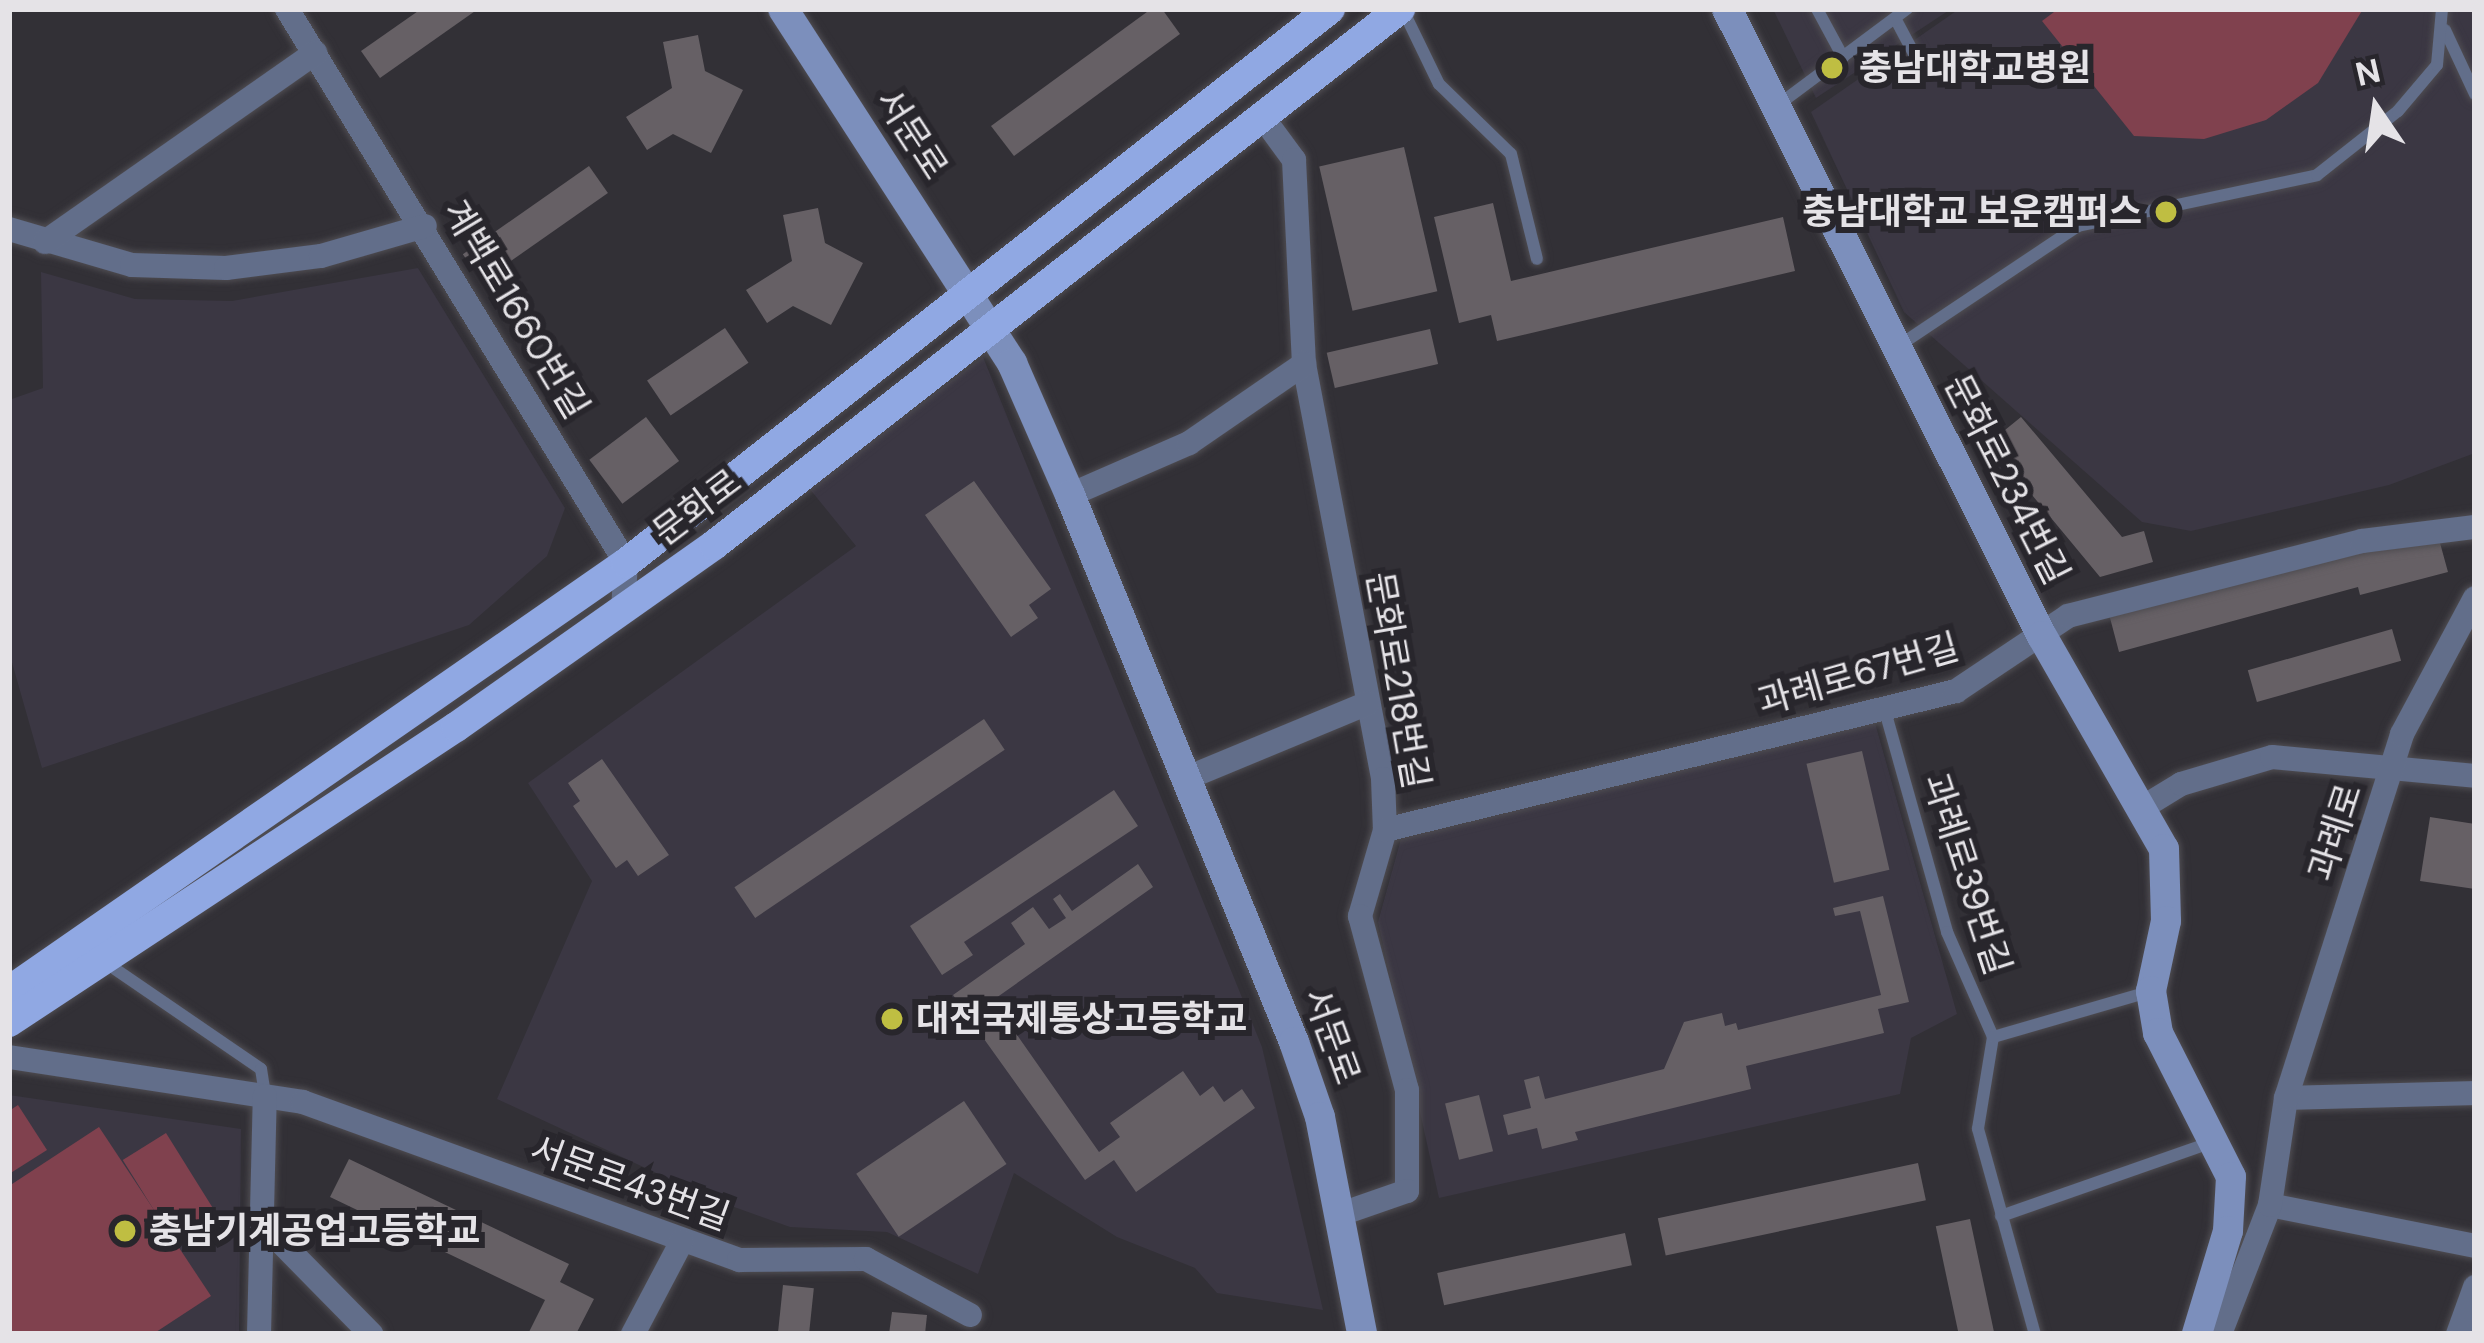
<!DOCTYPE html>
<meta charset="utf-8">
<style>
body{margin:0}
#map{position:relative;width:2484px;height:1343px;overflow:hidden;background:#323036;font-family:"DM Sans","Noto Sans KR",sans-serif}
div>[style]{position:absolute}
.built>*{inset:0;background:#3b3743}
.green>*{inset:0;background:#80414e;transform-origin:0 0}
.building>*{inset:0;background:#666065;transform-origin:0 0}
.roads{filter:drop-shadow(0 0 3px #4f4d52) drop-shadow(0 0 3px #4f4d52)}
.lane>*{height:12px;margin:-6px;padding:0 6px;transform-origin:6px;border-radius:6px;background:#626e8a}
.street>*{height:24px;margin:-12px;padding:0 12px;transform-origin:12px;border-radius:12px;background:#626e8a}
.secondary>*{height:30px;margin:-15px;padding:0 15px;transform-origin:15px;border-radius:15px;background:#7c8fbc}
.primary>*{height:30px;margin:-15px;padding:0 15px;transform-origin:15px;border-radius:15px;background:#90a8e3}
.dots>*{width:33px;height:33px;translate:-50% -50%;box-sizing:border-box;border:6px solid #28262c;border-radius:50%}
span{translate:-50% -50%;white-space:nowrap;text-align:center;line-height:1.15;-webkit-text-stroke:12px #28262c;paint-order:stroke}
.poi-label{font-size:36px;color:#e5e3e7;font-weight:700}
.left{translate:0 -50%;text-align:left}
.right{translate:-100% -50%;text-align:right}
.street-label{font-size:36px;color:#e5e3e7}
.frame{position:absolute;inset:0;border:12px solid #e5e3e7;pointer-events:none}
.north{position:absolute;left:2316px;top:48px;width:120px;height:120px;-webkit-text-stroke:9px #28262c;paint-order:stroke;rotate:347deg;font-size:33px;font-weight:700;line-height:48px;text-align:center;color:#e5e3e7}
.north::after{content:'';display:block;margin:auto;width:42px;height:54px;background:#e5e3e7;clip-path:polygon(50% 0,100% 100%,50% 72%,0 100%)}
</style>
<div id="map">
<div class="built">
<div style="clip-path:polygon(1773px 9px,1951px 9px,1816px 98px)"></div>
<div style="clip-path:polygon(1959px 9px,2475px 9px,2475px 453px,2389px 485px,2191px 531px,2142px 522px,1904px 312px,1811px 112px)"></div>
<div style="clip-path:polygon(418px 268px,565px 508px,547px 556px,469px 625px,42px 768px,9px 652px,9px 400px,43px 388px,41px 272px,135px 299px,232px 301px)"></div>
<div style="clip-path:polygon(983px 357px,1262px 1047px,1323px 1310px,1217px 1293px,1195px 1268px,1117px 1237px,1014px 1173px,978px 1274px,887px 1232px,790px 1227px,712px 1199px,497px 1099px,592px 881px,528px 783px,856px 546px,809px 488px)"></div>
<div style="clip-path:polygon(1875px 723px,1957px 1014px,1911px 1038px,1900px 1094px,1439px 1198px,1378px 922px,1401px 839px)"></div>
<div style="clip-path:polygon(9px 1095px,241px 1129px,239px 1334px,9px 1334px)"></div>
</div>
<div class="green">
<div style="clip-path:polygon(2058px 9px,2363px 9px,2318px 83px,2266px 120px,2204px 139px,2134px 136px,2042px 21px)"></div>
<div style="clip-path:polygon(18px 1105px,47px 1150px,9px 1174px,9px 1111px)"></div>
<div style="clip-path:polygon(99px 1127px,211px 1296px,153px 1334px,9px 1334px,9px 1186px)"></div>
<div style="left:166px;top:1133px;width:96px;height:51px;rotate:58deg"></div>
</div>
<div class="building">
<div style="clip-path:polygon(421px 9px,478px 9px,380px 78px,361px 51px)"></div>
<div style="clip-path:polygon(1151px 9px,1162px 9px,1180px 34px,1014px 156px,991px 126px)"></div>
<div style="clip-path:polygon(698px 35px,705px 71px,743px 90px,711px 153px,673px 134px,647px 150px,626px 117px,672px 88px,663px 42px)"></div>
<div style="left:1404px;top:147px;width:148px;height:87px;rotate:77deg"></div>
<div style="left:589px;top:166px;width:33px;height:154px;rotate:55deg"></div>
<div style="clip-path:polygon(1493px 203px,1511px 281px,1783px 217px,1795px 271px,1497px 341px,1491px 315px,1459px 323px,1434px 217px)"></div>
<div style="clip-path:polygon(818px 208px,825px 243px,863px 263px,831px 325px,793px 306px,767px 323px,746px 290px,792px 261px,783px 215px)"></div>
<div style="left:725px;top:328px;width:42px;height:94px;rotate:56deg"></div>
<div style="left:1430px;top:329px;width:36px;height:106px;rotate:77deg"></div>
<div style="left:646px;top:417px;width:55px;height:71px;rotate:53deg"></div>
<div style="clip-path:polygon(2021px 417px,2122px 537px,2144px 531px,2153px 562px,2100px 577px,1989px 443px)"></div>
<div style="clip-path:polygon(974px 481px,1051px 589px,1029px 605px,1038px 618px,1011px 637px,925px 515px)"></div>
<div style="clip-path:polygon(2437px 532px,2448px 572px,2360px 595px,2358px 587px,2119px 652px,2109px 614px)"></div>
<div style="left:2392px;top:629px;width:33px;height:150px;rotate:74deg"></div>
<div style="left:984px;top:719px;width:37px;height:301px;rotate:56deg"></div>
<div style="left:1862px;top:751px;width:122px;height:57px;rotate:77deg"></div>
<div style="clip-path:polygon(602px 759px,669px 855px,638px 876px,627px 860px,616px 868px,573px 806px,580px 801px,568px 783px)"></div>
<div style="clip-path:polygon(1114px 790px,1138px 826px,964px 942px,973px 955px,942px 975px,910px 926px)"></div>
<div style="clip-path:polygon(2430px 817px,2475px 824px,2475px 889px,2420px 881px)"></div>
<div style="clip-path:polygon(1138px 864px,1153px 887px,969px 1017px,953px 995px,1025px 944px,1011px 923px,1033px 907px,1049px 929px,1066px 918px,1053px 899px,1060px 894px,1072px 911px)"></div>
<div style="clip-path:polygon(1883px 896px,1909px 1002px,1878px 1009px,1884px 1033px,1746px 1066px,1751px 1089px,1575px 1132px,1578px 1140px,1542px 1149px,1537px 1128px,1508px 1135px,1503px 1115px,1531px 1108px,1524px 1080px,1539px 1076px,1545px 1099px,1664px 1069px,1684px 1022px,1722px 1013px,1725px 1026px,1736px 1023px,1738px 1030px,1881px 995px,1860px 911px,1835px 916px,1833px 908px)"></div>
<div style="clip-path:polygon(1003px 1015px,1099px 1152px,1120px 1137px,1110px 1123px,1183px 1071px,1200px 1096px,1213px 1086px,1224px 1102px,1242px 1089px,1255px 1108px,1136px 1192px,1114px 1160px,1085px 1180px,979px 1032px)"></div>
<div style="left:1479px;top:1095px;width:58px;height:35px;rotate:76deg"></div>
<div style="left:964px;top:1101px;width:76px;height:130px;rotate:56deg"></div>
<div style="clip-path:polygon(349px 1159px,569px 1264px,560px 1282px,594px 1299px,576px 1334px,528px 1334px,545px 1300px,330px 1197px)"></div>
<div style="left:1918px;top:1163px;width:38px;height:266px;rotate:78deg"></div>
<div style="left:1970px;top:1219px;width:118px;height:35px;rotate:78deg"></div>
<div style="left:1625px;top:1233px;width:33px;height:192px;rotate:78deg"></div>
<div style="left:783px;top:1285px;width:31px;height:49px;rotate:6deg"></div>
<div style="clip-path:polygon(892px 1312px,927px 1315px,925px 1334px,889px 1334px)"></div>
</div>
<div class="roads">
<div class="lane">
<div style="left:1817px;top:9px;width:55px;rotate:61.6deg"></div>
<div style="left:1403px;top:10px;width:82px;rotate:64.1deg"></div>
<div style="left:1439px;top:84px;width:100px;rotate:44.2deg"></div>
<div style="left:1511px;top:154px;width:108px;rotate:76.1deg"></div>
<div style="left:1895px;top:18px;width:55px;rotate:62deg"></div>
<div style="left:2445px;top:30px;width:71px;rotate:64.9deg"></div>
<div style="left:1778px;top:105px;width:161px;rotate:-36.7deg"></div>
<div style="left:1897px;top:347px;width:218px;rotate:-33.8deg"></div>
<div style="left:2078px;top:226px;width:244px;rotate:-12deg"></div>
<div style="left:2317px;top:175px;width:103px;rotate:-38.3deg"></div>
<div style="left:2398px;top:111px;width:60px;rotate:-49.7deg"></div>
<div style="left:2437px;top:65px;width:56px;rotate:-84.9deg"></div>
<div style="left:1885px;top:711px;width:230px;rotate:74.3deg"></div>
<div style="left:1947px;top:932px;width:115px;rotate:66.3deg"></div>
<div style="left:1993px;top:1037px;width:93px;rotate:99.3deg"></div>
<div style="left:1978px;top:1129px;width:213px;rotate:74.5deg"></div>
<div style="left:115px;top:969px;width:177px;rotate:34.4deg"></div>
<div style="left:261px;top:1069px;width:26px;rotate:81deg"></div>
<div style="left:1993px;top:1037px;width:161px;rotate:-16.2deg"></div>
<div style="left:2001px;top:1216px;width:221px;rotate:-19.3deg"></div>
</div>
<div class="street">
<div style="left:287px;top:9px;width:649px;rotate:58.54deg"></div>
<div style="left:626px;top:563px;width:47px;rotate:93.7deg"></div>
<div style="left:1261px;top:115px;width:56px;rotate:53.7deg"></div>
<div style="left:1294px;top:160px;width:204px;rotate:87.2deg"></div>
<div style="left:1304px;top:364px;width:422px;rotate:79.2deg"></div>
<div style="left:1383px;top:779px;width:51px;rotate:87.8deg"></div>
<div style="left:1385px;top:830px;width:90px;rotate:106.2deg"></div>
<div style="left:1360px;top:916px;width:180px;rotate:74.9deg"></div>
<div style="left:1407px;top:1090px;width:101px;rotate:90deg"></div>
<div style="left:1407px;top:1191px;width:70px;rotate:160.8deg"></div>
<div style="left:9px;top:229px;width:128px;rotate:16.3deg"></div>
<div style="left:132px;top:265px;width:94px;rotate:1.8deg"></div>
<div style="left:226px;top:268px;width:96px;rotate:-7.2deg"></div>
<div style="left:321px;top:256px;width:108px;rotate:-16.1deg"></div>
<div style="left:45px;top:242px;width:330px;rotate:-35deg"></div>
<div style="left:1070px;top:495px;width:130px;rotate:-23.6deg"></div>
<div style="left:1189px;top:443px;width:140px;rotate:-34.5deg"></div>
<div style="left:1187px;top:778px;width:196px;rotate:-22.5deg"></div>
<div style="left:2145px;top:806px;width:42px;rotate:-31.4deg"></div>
<div style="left:2181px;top:784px;width:95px;rotate:-16.5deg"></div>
<div style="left:2272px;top:757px;width:204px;rotate:5.3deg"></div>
<div style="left:1385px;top:830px;width:588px;rotate:-13.68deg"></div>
<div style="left:1956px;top:691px;width:135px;rotate:-33.8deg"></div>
<div style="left:2068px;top:616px;width:303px;rotate:-14.3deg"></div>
<div style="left:2362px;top:541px;width:114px;rotate:-7.1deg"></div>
<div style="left:9px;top:1057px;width:297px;rotate:8.7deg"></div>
<div style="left:303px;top:1102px;width:464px;rotate:19.9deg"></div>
<div style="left:739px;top:1260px;width:127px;rotate:-0.5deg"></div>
<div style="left:866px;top:1259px;width:118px;rotate:28.3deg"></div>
<div style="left:2286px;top:1098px;width:189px;rotate:-1.5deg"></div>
<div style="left:2270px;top:1205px;width:209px;rotate:11.3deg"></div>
<div style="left:262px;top:1223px;width:156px;rotate:45.5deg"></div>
<div style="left:259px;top:1334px;width:238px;rotate:-88.6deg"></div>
<div style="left:633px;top:1334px;width:105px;rotate:-62.2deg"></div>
<div style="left:2220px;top:1334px;width:138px;rotate:-68.8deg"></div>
<div style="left:2270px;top:1205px;width:108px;rotate:-81.5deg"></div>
<div style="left:2286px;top:1098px;width:382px;rotate:-72.3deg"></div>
<div style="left:2402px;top:734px;width:154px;rotate:-61.8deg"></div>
<div style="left:2458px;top:1334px;width:50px;rotate:-70.1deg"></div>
</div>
<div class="secondary">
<div style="left:783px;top:9px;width:422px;rotate:57.1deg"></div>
<div style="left:1012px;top:363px;width:144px;rotate:66.3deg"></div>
<div style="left:1070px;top:495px;width:591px;rotate:67.73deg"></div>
<div style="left:1294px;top:1042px;width:79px;rotate:70.9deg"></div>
<div style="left:1320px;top:1117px;width:221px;rotate:79deg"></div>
<div style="left:1727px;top:9px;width:702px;rotate:63.33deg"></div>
<div style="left:2042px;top:636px;width:245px;rotate:60.2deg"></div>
<div style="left:2164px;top:849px;width:72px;rotate:88.4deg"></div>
<div style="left:2166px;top:921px;width:72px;rotate:102.1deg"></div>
<div style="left:2151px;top:991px;width:43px;rotate:80.5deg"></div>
<div style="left:2158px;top:1033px;width:161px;rotate:63.1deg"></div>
<div style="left:2231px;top:1177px;width:54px;rotate:93.2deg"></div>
<div style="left:2228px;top:1231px;width:108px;rotate:106.8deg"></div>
</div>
<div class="primary">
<div style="left:9px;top:991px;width:751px;rotate:-34.75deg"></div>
<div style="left:626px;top:563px;width:896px;rotate:-38.2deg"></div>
<div style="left:9px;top:1022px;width:536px;rotate:-33.42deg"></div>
<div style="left:456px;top:727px;width:316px;rotate:-35.2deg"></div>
<div style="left:714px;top:545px;width:871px;rotate:-38deg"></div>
</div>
</div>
<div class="dots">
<div style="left:1832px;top:68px;background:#bfbe42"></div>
<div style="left:2166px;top:212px;background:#bfbe42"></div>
<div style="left:892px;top:1019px;background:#bfbe42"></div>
<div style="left:125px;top:1231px;background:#bfbe42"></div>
</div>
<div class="poi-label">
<span class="left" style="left:1859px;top:68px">충남대학교병원</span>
<span class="right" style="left:2142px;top:212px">충남대학교 보운캠퍼스</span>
<span class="left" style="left:916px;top:1019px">대전국제통상고등학교</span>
<span class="left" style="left:149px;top:1231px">충남기계공업고등학교</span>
</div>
<div class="street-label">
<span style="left:912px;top:134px;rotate:57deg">서문로</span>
<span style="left:516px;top:309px;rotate:59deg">계백로1660번길</span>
<span style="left:2007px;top:479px;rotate:63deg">문화로234번길</span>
<span style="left:697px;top:507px;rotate:-37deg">문화로</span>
<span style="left:1858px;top:674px;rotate:-16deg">과례로67번길</span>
<span style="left:1398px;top:680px;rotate:80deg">문화로218번길</span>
<span style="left:2335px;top:832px;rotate:-72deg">과례로</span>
<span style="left:1967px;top:874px;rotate:72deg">과례로39번길</span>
<span style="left:1332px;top:1036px;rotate:70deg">서문로</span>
<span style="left:630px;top:1183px;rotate:20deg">서문로43번길</span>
</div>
<div class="frame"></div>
<div class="north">N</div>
</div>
